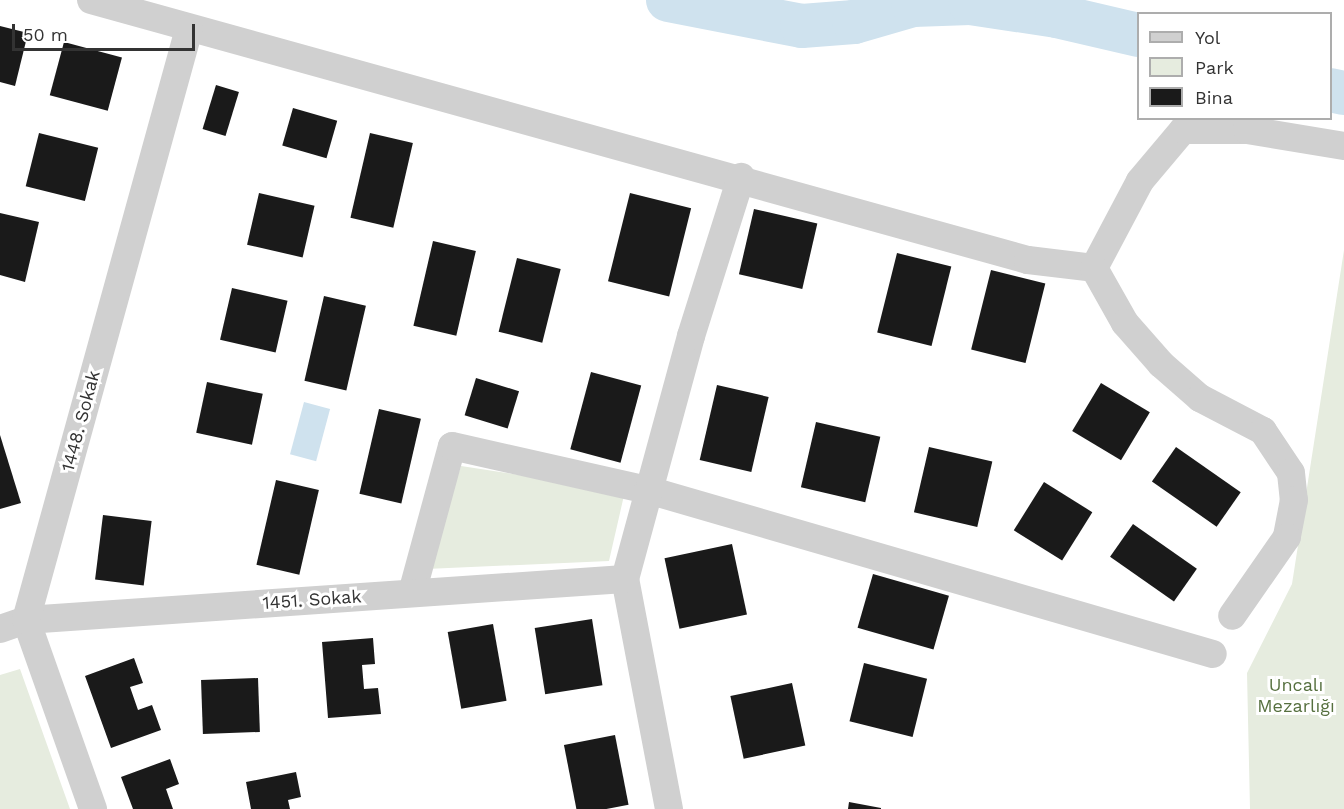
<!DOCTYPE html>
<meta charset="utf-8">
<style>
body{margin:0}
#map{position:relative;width:1344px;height:809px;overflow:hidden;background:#fff;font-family:"Work Sans",sans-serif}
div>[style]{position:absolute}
.green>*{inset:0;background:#e6ecdf}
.water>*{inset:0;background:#cfe2ee;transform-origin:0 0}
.river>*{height:44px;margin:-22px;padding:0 22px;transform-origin:22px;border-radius:22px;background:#cfe2ee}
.building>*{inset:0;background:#1a1a1a;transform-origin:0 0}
.street>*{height:28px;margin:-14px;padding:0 14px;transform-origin:14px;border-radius:14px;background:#d0d0d0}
span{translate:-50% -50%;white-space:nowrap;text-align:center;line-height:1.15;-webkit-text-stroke:6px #fff;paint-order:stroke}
.street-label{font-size:18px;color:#333}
.park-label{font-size:18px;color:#56703f}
.legend{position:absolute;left:1137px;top:12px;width:195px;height:108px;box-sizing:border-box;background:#fff;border:2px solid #adadad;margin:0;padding:8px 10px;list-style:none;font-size:18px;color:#333}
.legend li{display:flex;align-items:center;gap:12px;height:30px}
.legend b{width:30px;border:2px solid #adadad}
.scale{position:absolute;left:12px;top:24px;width:183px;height:27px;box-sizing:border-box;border:3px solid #333;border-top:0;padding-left:8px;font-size:18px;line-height:21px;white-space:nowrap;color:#333;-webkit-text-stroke:4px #fff;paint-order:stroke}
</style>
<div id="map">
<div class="green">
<div style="clip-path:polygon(1344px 250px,1344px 809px,1250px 809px,1247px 673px,1292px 584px)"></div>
<div style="clip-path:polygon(461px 466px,625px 491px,609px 561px,426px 569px)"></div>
<div style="clip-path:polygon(20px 669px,70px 809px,0 809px,0 675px)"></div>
</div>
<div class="water">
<div style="left:304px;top:402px;width:27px;height:54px;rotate:15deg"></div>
</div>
<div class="river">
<div style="left:668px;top:0;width:136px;rotate:11deg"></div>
<div style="left:802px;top:26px;width:52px;rotate:-4.4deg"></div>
<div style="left:854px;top:22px;width:61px;rotate:-16.1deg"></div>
<div style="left:913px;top:5px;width:57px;rotate:-2deg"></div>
<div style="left:970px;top:3px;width:88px;rotate:8.5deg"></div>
<div style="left:1057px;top:16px;width:83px;rotate:13.2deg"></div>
<div style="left:1330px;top:90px;width:14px;rotate:12deg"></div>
</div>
<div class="building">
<div style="clip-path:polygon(0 26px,28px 33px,15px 86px,0 82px)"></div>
<div style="left:64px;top:42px;width:60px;height:55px;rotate:15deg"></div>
<div style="left:216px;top:85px;width:24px;height:46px;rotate:17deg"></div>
<div style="left:293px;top:108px;width:46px;height:39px;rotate:16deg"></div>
<div style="left:39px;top:133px;width:61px;height:55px;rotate:14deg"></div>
<div style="left:370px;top:133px;width:44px;height:87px;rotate:13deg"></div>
<div style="left:259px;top:193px;width:57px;height:53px;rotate:13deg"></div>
<div style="left:630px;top:193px;width:63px;height:91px;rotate:14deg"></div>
<div style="left:754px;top:209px;width:65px;height:67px;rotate:13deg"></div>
<div style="clip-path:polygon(0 213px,39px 222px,25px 282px,0 275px)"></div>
<div style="left:433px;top:241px;width:44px;height:87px;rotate:13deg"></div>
<div style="left:897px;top:253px;width:56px;height:82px;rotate:14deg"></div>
<div style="left:517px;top:258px;width:45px;height:76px;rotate:14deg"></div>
<div style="left:991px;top:270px;width:56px;height:82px;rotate:14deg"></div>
<div style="left:232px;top:288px;width:57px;height:53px;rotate:13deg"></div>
<div style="left:324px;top:296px;width:43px;height:87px;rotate:13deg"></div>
<div style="left:591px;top:372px;width:52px;height:80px;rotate:15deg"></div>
<div style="left:476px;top:378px;width:45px;height:39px;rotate:17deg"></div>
<div style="left:207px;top:382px;width:57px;height:52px;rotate:12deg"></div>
<div style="left:1101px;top:383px;width:57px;height:56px;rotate:31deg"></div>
<div style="left:717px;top:385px;width:53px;height:77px;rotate:13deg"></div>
<div style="left:379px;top:409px;width:43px;height:87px;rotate:13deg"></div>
<div style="left:816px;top:422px;width:66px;height:67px;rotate:13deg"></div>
<div style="clip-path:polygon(0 435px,21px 503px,0 509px)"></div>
<div style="left:929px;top:447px;width:65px;height:67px;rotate:13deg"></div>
<div style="left:1176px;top:447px;width:79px;height:42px;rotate:35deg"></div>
<div style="left:276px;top:480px;width:44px;height:87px;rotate:13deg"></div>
<div style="left:1044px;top:482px;width:57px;height:57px;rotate:32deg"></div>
<div style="left:103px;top:515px;width:49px;height:65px;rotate:7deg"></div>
<div style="left:1133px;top:524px;width:78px;height:40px;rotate:35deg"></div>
<div style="left:732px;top:544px;width:72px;height:69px;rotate:78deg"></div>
<div style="left:873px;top:574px;width:79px;height:56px;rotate:16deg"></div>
<div style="left:592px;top:619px;width:67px;height:58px;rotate:81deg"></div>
<div style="left:493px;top:624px;width:78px;height:46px;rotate:80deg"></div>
<div style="clip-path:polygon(373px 638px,375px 664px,362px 665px,364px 689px,378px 688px,381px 714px,328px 718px,322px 642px)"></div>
<div style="clip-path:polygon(134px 658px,143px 683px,130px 687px,138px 710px,152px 705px,161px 730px,111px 748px,85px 676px)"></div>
<div style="left:864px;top:663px;width:65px;height:60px;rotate:14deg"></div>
<div style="left:258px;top:678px;width:54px;height:57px;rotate:88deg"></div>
<div style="left:792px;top:683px;width:64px;height:63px;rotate:78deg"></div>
<div style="left:615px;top:735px;width:71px;height:52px;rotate:79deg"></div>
<div style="clip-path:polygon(170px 759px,179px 784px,166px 789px,173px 809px,133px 809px,121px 777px)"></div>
<div style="clip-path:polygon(296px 772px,301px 797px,288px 800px,290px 809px,251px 809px,246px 782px)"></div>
<div style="clip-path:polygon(849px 802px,881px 808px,881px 809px,848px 809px)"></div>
</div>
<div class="street">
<div style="left:91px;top:0;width:972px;rotate:15.51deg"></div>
<div style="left:1028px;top:260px;width:66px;rotate:6.9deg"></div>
<div style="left:1094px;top:268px;width:98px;rotate:-62.1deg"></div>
<div style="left:1140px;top:181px;width:67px;rotate:-49.9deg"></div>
<div style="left:1183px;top:130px;width:64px"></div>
<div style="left:1247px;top:130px;width:98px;rotate:9.4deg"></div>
<div style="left:1094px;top:268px;width:63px;rotate:60.6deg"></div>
<div style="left:1125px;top:323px;width:55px;rotate:48.7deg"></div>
<div style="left:1161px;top:364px;width:52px;rotate:41.1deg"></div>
<div style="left:1200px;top:398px;width:71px;rotate:27.6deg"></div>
<div style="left:1263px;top:431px;width:50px;rotate:56.3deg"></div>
<div style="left:1291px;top:473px;width:27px;rotate:84deg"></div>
<div style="left:1294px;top:500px;width:38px;rotate:101deg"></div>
<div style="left:1287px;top:537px;width:96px;rotate:124.8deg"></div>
<div style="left:412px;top:593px;width:152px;rotate:-74.8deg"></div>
<div style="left:452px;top:446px;width:201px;rotate:12.7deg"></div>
<div style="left:648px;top:490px;width:588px;rotate:16.19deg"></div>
<div style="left:0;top:629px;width:28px;rotate:-19deg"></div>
<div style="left:26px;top:620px;width:600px;rotate:-3.92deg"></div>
<div style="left:93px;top:809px;width:201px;rotate:-109.5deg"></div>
<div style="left:26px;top:620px;width:613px;rotate:-74.58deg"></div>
<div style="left:669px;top:809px;width:234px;rotate:-100.8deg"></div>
<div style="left:625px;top:579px;width:252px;rotate:-74.8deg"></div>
<div style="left:691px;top:336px;width:167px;rotate:-72.5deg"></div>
</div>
<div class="street-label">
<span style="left:81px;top:421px;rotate:-75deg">1448. Sokak</span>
<span style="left:312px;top:600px;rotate:-4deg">1451. Sokak</span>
</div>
<div class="park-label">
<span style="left:1296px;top:696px">Uncalı<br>Mezarlığı</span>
</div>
<ul class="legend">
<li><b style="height:8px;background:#d0d0d0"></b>Yol</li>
<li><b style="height:16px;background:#e6ecdf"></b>Park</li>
<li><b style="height:16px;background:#1a1a1a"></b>Bina</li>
</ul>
<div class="scale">50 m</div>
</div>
